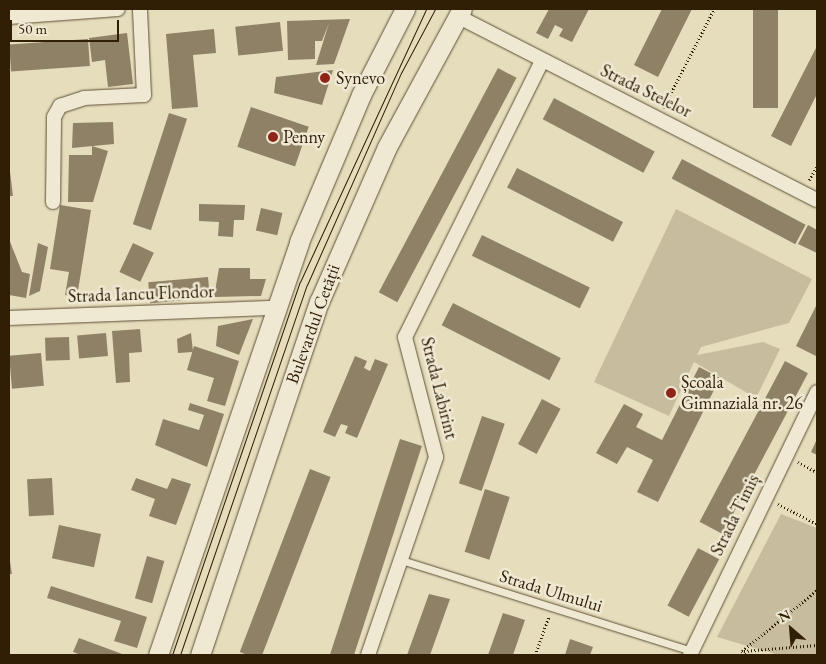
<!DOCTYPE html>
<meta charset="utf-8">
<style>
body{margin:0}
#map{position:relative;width:826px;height:664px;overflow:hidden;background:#e6ddbd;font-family:"EB Garamond",serif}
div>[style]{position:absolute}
.green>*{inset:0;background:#c7bd9e}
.building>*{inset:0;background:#8f8165;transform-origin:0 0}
.path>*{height:2.5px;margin-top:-1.25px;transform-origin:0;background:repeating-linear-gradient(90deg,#301e05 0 1px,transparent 0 3.5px)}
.roads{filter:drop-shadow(0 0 1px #5e4e33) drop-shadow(0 0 1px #5e4e33)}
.lane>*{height:7px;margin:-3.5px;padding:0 3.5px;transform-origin:3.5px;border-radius:3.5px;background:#efe9d4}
.street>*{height:14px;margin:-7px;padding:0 7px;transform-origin:7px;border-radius:7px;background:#efe9d4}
.secondary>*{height:19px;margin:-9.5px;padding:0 9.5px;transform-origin:9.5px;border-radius:9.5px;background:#efe9d4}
.tram>*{height:1px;margin:-0.5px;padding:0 0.5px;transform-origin:0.5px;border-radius:0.5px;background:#301e05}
.dots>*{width:14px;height:14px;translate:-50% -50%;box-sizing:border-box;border:2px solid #efe9d4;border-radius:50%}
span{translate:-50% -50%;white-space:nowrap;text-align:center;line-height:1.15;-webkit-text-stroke:5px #efe9d4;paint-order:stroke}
.poi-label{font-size:18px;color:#301e05}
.left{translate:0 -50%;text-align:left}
.street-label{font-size:18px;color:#301e05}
.frame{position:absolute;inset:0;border:10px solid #301e05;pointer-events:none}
.north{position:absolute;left:766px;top:604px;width:50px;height:50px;-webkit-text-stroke:4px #efe9d4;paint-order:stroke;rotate:333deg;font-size:14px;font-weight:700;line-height:20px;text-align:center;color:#301e05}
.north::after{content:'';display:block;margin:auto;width:18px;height:22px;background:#301e05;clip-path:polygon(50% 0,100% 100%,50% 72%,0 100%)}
.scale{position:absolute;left:10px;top:20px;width:109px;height:22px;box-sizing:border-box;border:2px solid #301e05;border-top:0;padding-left:6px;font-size:15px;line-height:18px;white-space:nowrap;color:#301e05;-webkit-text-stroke:4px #efe9d4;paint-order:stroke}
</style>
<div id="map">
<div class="green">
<div style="clip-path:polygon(676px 209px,812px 279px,789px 323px,701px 347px,697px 355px,763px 342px,780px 349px,756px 398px,694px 362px,669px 416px,594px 382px)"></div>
<div style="clip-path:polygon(781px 514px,817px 528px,817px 655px,779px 655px,717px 637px)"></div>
</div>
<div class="building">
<div style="clip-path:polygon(549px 9px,589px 9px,572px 42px,559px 36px,563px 29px,555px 25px,548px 39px,536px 33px)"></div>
<div style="clip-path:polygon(662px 9px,692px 9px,658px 77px,634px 65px)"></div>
<div style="left:753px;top:9px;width:25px;height:99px"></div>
<div style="clip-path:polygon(350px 19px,334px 64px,316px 65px,329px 23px,322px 41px,315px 41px,315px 59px,288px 60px,287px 21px)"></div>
<div style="left:280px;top:22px;width:29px;height:45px;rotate:84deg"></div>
<div style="clip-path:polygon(214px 29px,216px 53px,193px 55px,198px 107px,172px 109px,166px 34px)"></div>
<div style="clip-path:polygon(127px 33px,133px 84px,108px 87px,105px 60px,92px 62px,89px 38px)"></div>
<div style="left:88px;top:39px;width:27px;height:79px;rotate:86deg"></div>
<div style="clip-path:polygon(817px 46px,817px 94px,791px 146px,771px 136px)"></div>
<div style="left:498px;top:68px;width:21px;height:254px;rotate:28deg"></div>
<div style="clip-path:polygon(333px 70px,322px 105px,274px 93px,276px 77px)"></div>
<div style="left:554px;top:98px;width:114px;height:24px;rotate:28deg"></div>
<div style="left:251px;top:107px;width:61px;height:42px;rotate:19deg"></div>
<div style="left:169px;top:113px;width:19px;height:117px;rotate:18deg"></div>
<div style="clip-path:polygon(113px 122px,114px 144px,72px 148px,73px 123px)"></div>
<div style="clip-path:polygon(92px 146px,108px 151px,93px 202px,68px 202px,69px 155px,92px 155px)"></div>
<div style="left:682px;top:159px;width:140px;height:22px;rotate:28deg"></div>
<div style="clip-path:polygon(9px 163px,13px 196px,9px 196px)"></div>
<div style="left:517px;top:168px;width:119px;height:22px;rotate:27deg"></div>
<div style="clip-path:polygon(199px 204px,245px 205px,244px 220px,234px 220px,233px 237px,218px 236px,219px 222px,199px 221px)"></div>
<div style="clip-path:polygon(60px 205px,91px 210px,77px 297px,65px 295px,69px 272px,50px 269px)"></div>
<div style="left:261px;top:208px;width:22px;height:23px;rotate:13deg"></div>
<div style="clip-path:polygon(808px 225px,817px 230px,817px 253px,798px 244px)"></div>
<div style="left:482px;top:235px;width:120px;height:23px;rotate:26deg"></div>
<div style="clip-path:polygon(9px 239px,22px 272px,30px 274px,26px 298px,9px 295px)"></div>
<div style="clip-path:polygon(38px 243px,48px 247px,40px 291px,29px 296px)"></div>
<div style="left:133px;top:243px;width:23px;height:32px;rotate:25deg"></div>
<div style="clip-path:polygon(219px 268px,250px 268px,250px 279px,266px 279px,261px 296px,214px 297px)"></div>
<div style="left:208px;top:277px;width:21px;height:60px;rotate:85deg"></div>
<div style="left:453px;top:303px;width:121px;height:25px;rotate:27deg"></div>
<div style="clip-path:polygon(817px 304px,817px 352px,816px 356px,796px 346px)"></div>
<div style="clip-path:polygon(253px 319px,239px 355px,216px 346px,218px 326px)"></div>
<div style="clip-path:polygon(140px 329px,142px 352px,129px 353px,130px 382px,116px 383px,112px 331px)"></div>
<div style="left:106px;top:333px;width:23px;height:29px;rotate:85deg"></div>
<div style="clip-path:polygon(191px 333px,193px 352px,178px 353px,177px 339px)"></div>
<div style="left:69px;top:337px;width:23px;height:24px;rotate:88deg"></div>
<div style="clip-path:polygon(194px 346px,239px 361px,225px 406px,207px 401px,214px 378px,187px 370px)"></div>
<div style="left:41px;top:353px;width:33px;height:32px;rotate:85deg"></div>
<div style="clip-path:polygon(355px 356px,367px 361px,364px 368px,370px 371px,375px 359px,388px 364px,357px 438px,345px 433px,348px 426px,341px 424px,335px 437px,323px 432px)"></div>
<div style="left:785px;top:361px;width:26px;height:182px;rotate:28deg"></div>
<div style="clip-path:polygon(699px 367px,720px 378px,658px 502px,637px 492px,653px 460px,627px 447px,617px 464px,596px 453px,624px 404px,643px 414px,636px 427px,662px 440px)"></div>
<div style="left:542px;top:399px;width:21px;height:51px;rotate:28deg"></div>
<div style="clip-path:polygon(190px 403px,224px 414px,207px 467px,155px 445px,163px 419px,199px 430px,204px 415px,188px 410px)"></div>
<div style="left:482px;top:416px;width:24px;height:71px;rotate:19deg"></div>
<div style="left:400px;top:439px;width:23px;height:227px;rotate:18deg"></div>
<div style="clip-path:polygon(817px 439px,817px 455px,811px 452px)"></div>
<div style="left:310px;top:469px;width:22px;height:196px;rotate:21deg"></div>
<div style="left:52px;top:478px;width:37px;height:25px;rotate:87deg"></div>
<div style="clip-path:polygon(136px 478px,167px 489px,172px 478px,191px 484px,176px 525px,149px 516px,155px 499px,131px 490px)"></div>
<div style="left:485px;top:489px;width:26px;height:66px;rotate:18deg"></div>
<div style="left:59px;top:525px;width:43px;height:34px;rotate:12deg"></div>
<div style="left:698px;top:548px;width:24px;height:65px;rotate:28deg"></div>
<div style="clip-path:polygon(9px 555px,12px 574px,9px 574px)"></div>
<div style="left:147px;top:556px;width:18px;height:44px;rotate:16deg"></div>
<div style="clip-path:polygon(51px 586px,147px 617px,137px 648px,114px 641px,121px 621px,47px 598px)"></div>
<div style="clip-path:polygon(429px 594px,450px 599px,430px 655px,407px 655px)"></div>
<div style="clip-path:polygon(503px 613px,525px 620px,513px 655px,488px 655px)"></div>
<div style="clip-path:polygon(79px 638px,125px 655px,81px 655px,73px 652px)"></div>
<div style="clip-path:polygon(570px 639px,593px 647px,590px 655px,565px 655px)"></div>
</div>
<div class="path">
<div style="left:663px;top:108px;width:111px;rotate:-62.7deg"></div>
<div style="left:809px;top:180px;width:16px;rotate:-60deg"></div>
<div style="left:798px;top:462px;width:21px;rotate:28deg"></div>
<div style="left:778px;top:504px;width:44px;rotate:27.1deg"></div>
<div style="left:742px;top:651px;width:97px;rotate:-39.1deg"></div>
<div style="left:742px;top:651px;width:6px;rotate:45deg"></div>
<div style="left:744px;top:651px;width:73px;rotate:-4.7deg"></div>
<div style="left:535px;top:655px;width:41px;rotate:-70.3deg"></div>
</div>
<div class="roads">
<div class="lane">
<div style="left:401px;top:560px;width:304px;rotate:17.4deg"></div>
</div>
<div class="street">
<div style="left:457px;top:16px;width:404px;rotate:27.1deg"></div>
<div style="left:9px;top:17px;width:109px;rotate:-4.2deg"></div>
<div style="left:53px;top:202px;width:85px;rotate:-89.3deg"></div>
<div style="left:54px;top:117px;width:13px;rotate:-61deg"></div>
<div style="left:60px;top:106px;width:25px;rotate:-18deg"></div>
<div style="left:84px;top:98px;width:60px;rotate:-2.9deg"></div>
<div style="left:144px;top:95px;width:86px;rotate:-92.7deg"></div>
<div style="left:9px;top:318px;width:266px;rotate:-2.2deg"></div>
<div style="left:368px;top:655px;width:209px;rotate:-71deg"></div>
<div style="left:436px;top:457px;width:124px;rotate:-104.5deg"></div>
<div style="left:405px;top:337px;width:308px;rotate:-63.6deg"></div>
<div style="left:690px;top:655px;width:292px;rotate:-64.2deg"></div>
</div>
<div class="secondary">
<div style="left:158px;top:655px;width:436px;rotate:-71.1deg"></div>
<div style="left:299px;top:242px;width:160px;rotate:-67.1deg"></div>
<div style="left:361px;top:95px;width:97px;rotate:-62.9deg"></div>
<div style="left:200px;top:655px;width:373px;rotate:-71.4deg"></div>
<div style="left:319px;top:302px;width:169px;rotate:-66.3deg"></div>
<div style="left:387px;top:147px;width:157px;rotate:-61.5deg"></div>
</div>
</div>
<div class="tram">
<div style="left:172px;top:655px;width:394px;rotate:-71.1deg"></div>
<div style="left:300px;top:282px;width:301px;rotate:-65.2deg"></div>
<div style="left:180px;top:655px;width:391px;rotate:-71.1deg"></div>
<div style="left:307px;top:285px;width:232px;rotate:-66.1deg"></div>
<div style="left:401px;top:73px;width:72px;rotate:-62deg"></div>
</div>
<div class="dots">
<div style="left:325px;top:78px;background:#8f2418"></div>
<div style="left:273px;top:137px;background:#8f2418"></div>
<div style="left:671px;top:393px;background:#8f2418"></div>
</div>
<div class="poi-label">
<span class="left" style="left:336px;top:78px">Synevo</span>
<span class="left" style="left:283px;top:137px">Penny</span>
<span class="left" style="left:681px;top:393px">Școala<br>Gimnazială nr. 26</span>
</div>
<div class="street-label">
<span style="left:646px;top:91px;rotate:26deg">Strada Stelelor</span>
<span style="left:141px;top:294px;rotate:-2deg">Strada Iancu Flondor</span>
<span style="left:313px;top:324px;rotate:-70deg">Bulevardul Cetății</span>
<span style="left:439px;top:388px;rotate:76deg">Strada Labirint</span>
<span style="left:735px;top:515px;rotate:-64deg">Strada Timiș</span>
<span style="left:551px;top:591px;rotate:17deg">Strada Ulmului</span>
</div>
<div class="frame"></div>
<div class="north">N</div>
<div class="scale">50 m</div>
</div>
